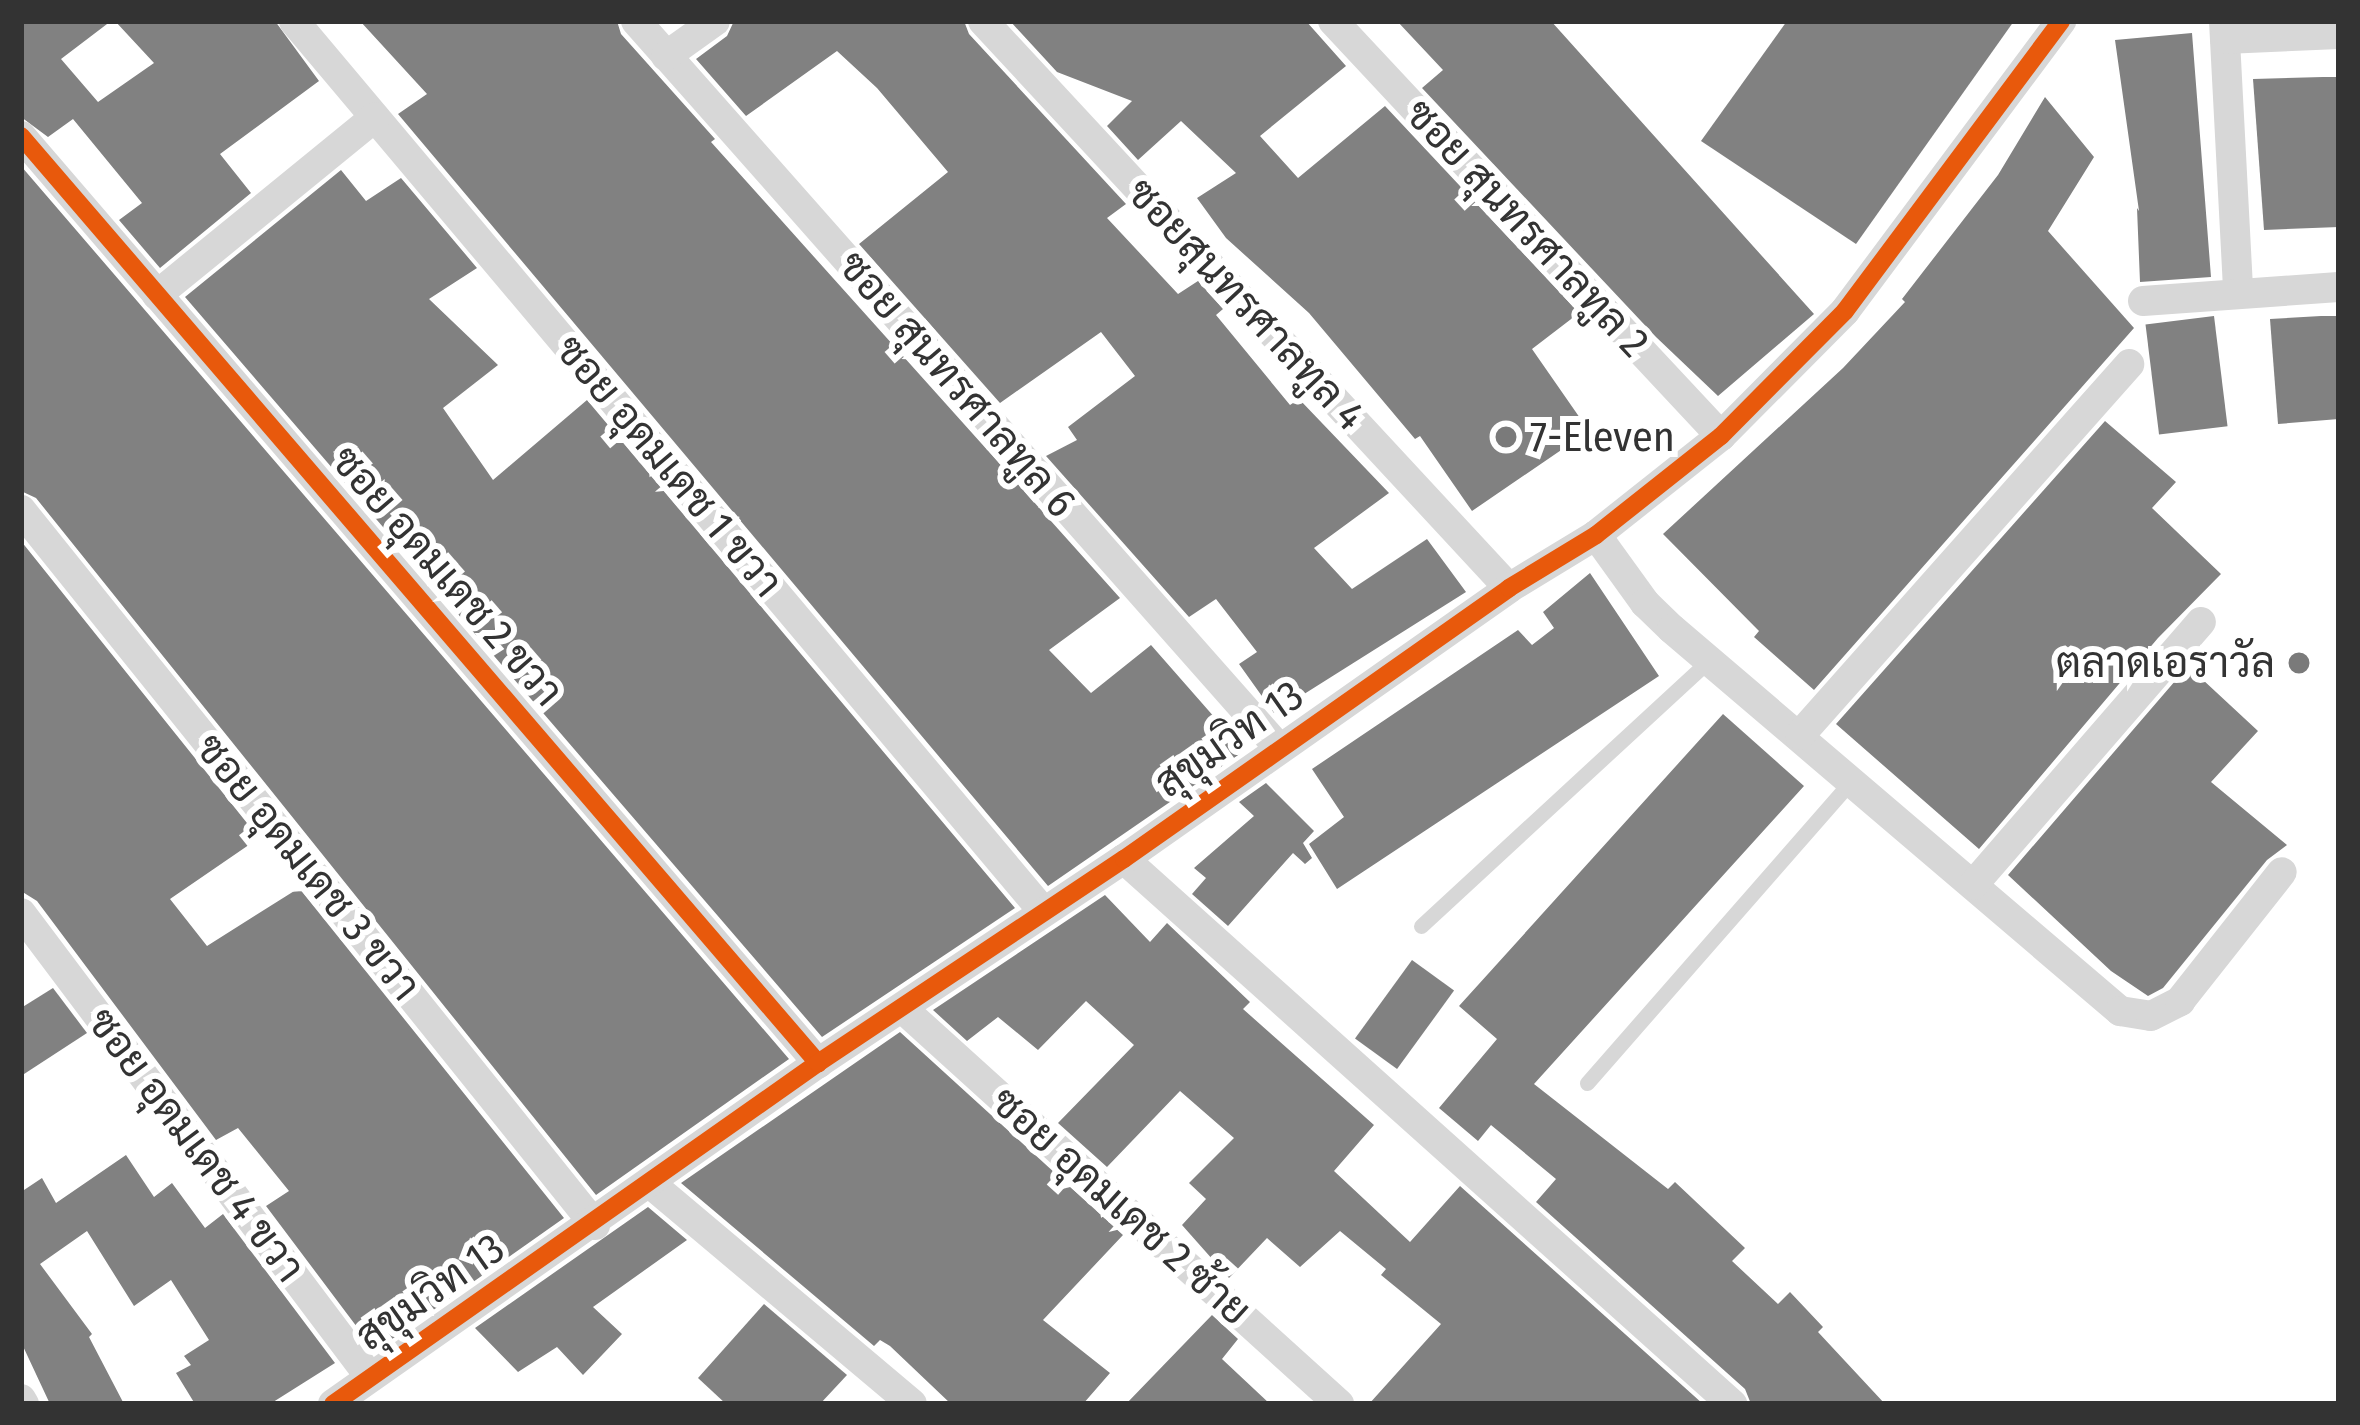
<!DOCTYPE html>
<meta charset="utf-8">
<style>
body{margin:0}
#map{position:relative;width:2360px;height:1425px;overflow:hidden;background:#fff;font-family:"Fira Sans Condensed",Sarabun,sans-serif}
div>[style]{position:absolute}
.building>*{inset:0;background:#818181;transform-origin:0 0}
.lane>*{height:15px;margin:-7.5px;padding:0 7.5px;transform-origin:7.5px;border-radius:7.5px;background:#d7d7d7}
.street>*{height:30px;margin:-15px;padding:0 15px;transform-origin:15px;border-radius:15px;background:#d7d7d7}
.cycleway>*{height:18px;margin:-9px;padding:0 9px;transform-origin:9px;border-radius:9px;background:#e8590c}
.dots>*{width:33px;height:33px;translate:-50% -50%;box-sizing:border-box;border:6px solid #fff;border-radius:50%}
span{translate:-50% -50%;white-space:nowrap;text-align:center;line-height:1.15;-webkit-text-stroke:12px #fff;paint-order:stroke}
.street-label{font-size:42px;color:#333}
.poi-label{font-size:42px;color:#333}
.left{translate:0 -50%;text-align:left}
.right{translate:-100% -50%;text-align:right}
.frame{position:absolute;inset:0;border:24px solid #333;pointer-events:none}
</style>
<div id="map">
<div class="building">
<div style="clip-path:polygon(21px 21px,111px 21px,61px 59px,98px 102px,154px 63px,115px 21px,275px 21px,319px 81px,220px 154px,251px 193px,160px 268px,119px 220px,142px 203px,73px 119px,48px 137px,21px 117px)"></div>
<div style="clip-path:polygon(360px 21px,617px 21px,621px 34px,715px 139px,711px 142px,1120px 598px,1049px 650px,1091px 693px,1151px 645px,1244px 751px,1048px 886px,398px 114px,427px 94px)"></div>
<div style="clip-path:polygon(734px 21px,964px 21px,969px 34px,1126px 204px,1107px 218px,1178px 294px,1198px 281px,1223px 309px,1216px 315px,1290px 405px,1299px 399px,1389px 493px,1314px 548px,1352px 589px,1427px 539px,1466px 592px,1274px 713px,1239px 664px,1257px 652px,1216px 599px,1189px 617px,1046px 456px,1077px 440px,1068px 427px,1135px 376px,1101px 332px,1000px 403px,859px 244px,948px 172px,877px 88px,837px 51px,746px 116px,696px 59px,727px 36px)"></div>
<div style="clip-path:polygon(1010px 21px,1306px 21px,1346px 66px,1260px 136px,1298px 178px,1385px 106px,1579px 313px,1532px 349px,1589px 431px,1472px 511px,1420px 436px,1415px 439px,1309px 313px,1226px 238px,1197px 198px,1236px 173px,1181px 121px,1138px 160px,1107px 126px,1132px 101px,1057px 72px)"></div>
<div style="clip-path:polygon(1397px 21px,1551px 21px,1814px 314px,1718px 396px,1656px 337px,1422px 88px,1443px 70px)"></div>
<div style="clip-path:polygon(1787px 21px,2014px 21px,1856px 244px,1701px 141px)"></div>
<div style="clip-path:polygon(2192px 33px,2211px 277px,2140px 282px,2137px 208px,2139px 211px,2115px 40px)"></div>
<div style="clip-path:polygon(2323px 77px,2339px 77px,2339px 227px,2264px 230px,2253px 79px)"></div>
<div style="clip-path:polygon(2045px 97px,2094px 157px,2048px 231px,2134px 328px,1814px 690px,1754px 637px,1759px 631px,1663px 534px,1843px 368px,1905px 302px,1902px 299px,1998px 175px)"></div>
<div style="clip-path:polygon(21px 166px,789px 1059px,596px 1195px,36px 498px,21px 491px)"></div>
<div style="clip-path:polygon(341px 170px,366px 201px,401px 178px,477px 268px,429px 299px,498px 365px,443px 408px,493px 480px,587px 400px,1015px 908px,822px 1037px,185px 297px)"></div>
<div style="left:2214px;top:316px;width:111px;height:69px;rotate:83deg"></div>
<div style="clip-path:polygon(2321px 316px,2339px 316px,2339px 419px,2278px 424px,2270px 319px)"></div>
<div style="clip-path:polygon(2105px 421px,2176px 482px,2152px 508px,2221px 574px,2158px 638px,1979px 849px,1836px 724px)"></div>
<div style="clip-path:polygon(21px 541px,259px 838px,170px 899px,207px 946px,299px 888px,564px 1218px,375px 1351px,266px 1206px,289px 1191px,238px 1128px,216px 1140px,37px 901px,21px 891px)"></div>
<div style="clip-path:polygon(1590px 573px,1659px 676px,1337px 889px,1309px 844px,1344px 817px,1312px 769px,1518px 630px,1532px 645px,1554px 628px,1543px 612px)"></div>
<div style="clip-path:polygon(2188px 666px,2258px 731px,2211px 782px,2287px 845px,2267px 860px,2163px 988px,2148px 996px,2111px 971px,2008px 875px)"></div>
<div style="clip-path:polygon(1723px 714px,1804px 786px,1534px 1084px,1668px 1189px,1675px 1182px,1745px 1248px,1732px 1261px,1778px 1304px,1790px 1292px,1823px 1327px,1818px 1332px,1885px 1404px,1751px 1404px,1745px 1389px,1536px 1202px,1556px 1179px,1491px 1125px,1478px 1141px,1439px 1108px,1497px 1039px,1459px 1006px)"></div>
<div style="clip-path:polygon(1266px 783px,1314px 831px,1303px 843px,1312px 858px,1305px 864px,1293px 853px,1228px 926px,1192px 894px,1206px 878px,1194px 868px,1254px 816px,1239px 802px)"></div>
<div style="clip-path:polygon(1105px 895px,1150px 942px,1167px 923px,1250px 1002px,1243px 1009px,1374px 1125px,1334px 1171px,1410px 1242px,1460px 1186px,1703px 1404px,1369px 1404px,1441px 1324px,1381px 1275px,1386px 1269px,1340px 1231px,1300px 1267px,1267px 1238px,1229px 1278px,1182px 1225px,1206px 1199px,1189px 1183px,1234px 1138px,1180px 1091px,1107px 1167px,1058px 1123px,1134px 1045px,1086px 1001px,1038px 1050px,998px 1017px,967px 1041px,933px 1010px)"></div>
<div style="left:1412px;top:960px;width:52px;height:97px;rotate:36deg"></div>
<div style="clip-path:polygon(53px 988px,87px 1033px,21px 1076px,21px 1008px)"></div>
<div style="clip-path:polygon(900px 1032px,1123px 1235px,1043px 1320px,1110px 1373px,1083px 1404px,951px 1404px,890px 1346px,880px 1340px,874px 1346px,681px 1183px)"></div>
<div style="clip-path:polygon(126px 1155px,154px 1197px,172px 1183px,205px 1228px,223px 1214px,335px 1363px,270px 1404px,195px 1404px,176px 1373px,191px 1365px,184px 1356px,209px 1340px,171px 1280px,134px 1306px,87px 1231px,40px 1264px,92px 1334px,89px 1337px,124px 1404px,50px 1404px,21px 1342px,21px 1192px,42px 1178px,56px 1203px)"></div>
<div style="clip-path:polygon(648px 1207px,687px 1240px,593px 1307px,622px 1334px,583px 1375px,557px 1347px,518px 1372px,475px 1328px)"></div>
<div style="clip-path:polygon(764px 1304px,847px 1375px,820px 1404px,726px 1404px,698px 1378px)"></div>
<div style="clip-path:polygon(1212px 1315px,1238px 1339px,1222px 1359px,1270px 1404px,1126px 1404px)"></div>
</div>
<div class="lane">
<div style="left:1421px;top:926px;width:392px;rotate:-42.7deg"></div>
<div style="left:1587px;top:1083px;width:403px;rotate:-48.8deg"></div>
</div>
<div class="street">
<div style="left:294px;top:21px;width:1163px;rotate:49.92deg"></div>
<div style="left:636px;top:21px;width:969px;rotate:48.51deg"></div>
<div style="left:983px;top:21px;width:773px;rotate:47.15deg"></div>
<div style="left:1333px;top:21px;width:568px;rotate:46.93deg"></div>
<div style="left:2224px;top:21px;width:270px;rotate:87deg"></div>
<div style="left:2225px;top:39px;width:114px;rotate:-2.5deg"></div>
<div style="left:666px;top:56px;width:60px;rotate:-35.5deg"></div>
<div style="left:21px;top:136px;width:1223px;rotate:49.31deg"></div>
<div style="left:157px;top:295px;width:281px;rotate:-39.2deg"></div>
<div style="left:2143px;top:301px;width:196px;rotate:-4.1deg"></div>
<div style="left:21px;top:510px;width:917px;rotate:51.24deg"></div>
<div style="left:1596px;top:535px;width:84px;rotate:54.2deg"></div>
<div style="left:1645px;top:603px;width:37px;rotate:44deg"></div>
<div style="left:1672px;top:629px;width:589px;rotate:40.45deg"></div>
<div style="left:2120px;top:1011px;width:31px;rotate:9deg"></div>
<div style="left:2151px;top:1016px;width:33px;rotate:-27deg"></div>
<div style="left:2180px;top:1001px;width:164px;rotate:-51.7deg"></div>
<div style="left:1800px;top:735px;width:496px;rotate:-48.4deg"></div>
<div style="left:1124px;top:859px;width:817px;rotate:41.87deg"></div>
<div style="left:1973px;top:885px;width:348px;rotate:-49.1deg"></div>
<div style="left:21px;top:913px;width:581px;rotate:53.05deg"></div>
<div style="left:902px;top:1008px;width:590px;rotate:42.18deg"></div>
<div style="left:651px;top:1184px;width:341px;rotate:40.1deg"></div>
<div style="left:21px;top:1399px;width:6px;rotate:59deg"></div>
<div style="left:333px;top:1404px;width:593px;rotate:-35.11deg"></div>
<div style="left:818px;top:1063px;width:368px;rotate:-33.7deg"></div>
<div style="left:1124px;top:859px;width:471px;rotate:-35.1deg"></div>
<div style="left:1509px;top:588px;width:102px;rotate:-31.3deg"></div>
<div style="left:1596px;top:535px;width:159px;rotate:-38.4deg"></div>
<div style="left:1721px;top:436px;width:176px;rotate:-45.2deg"></div>
<div style="left:1845px;top:311px;width:362px;rotate:-53.3deg"></div>
</div>
<div class="cycleway">
<div style="left:21px;top:136px;width:1223px;rotate:49.31deg"></div>
<div style="left:333px;top:1404px;width:593px;rotate:-35.11deg"></div>
<div style="left:818px;top:1063px;width:368px;rotate:-33.7deg"></div>
<div style="left:1124px;top:859px;width:471px;rotate:-35.1deg"></div>
<div style="left:1509px;top:588px;width:102px;rotate:-31.3deg"></div>
<div style="left:1596px;top:535px;width:159px;rotate:-38.4deg"></div>
<div style="left:1721px;top:436px;width:176px;rotate:-45.2deg"></div>
<div style="left:1845px;top:311px;width:362px;rotate:-53.3deg"></div>
</div>
<div class="dots">
<div style="left:1506px;top:437px;background:#7a7a7a"></div>
<div style="left:2299px;top:663px;background:#7a7a7a"></div>
</div>
<div class="street-label">
<span style="left:1527px;top:228px;rotate:47deg">ซอย สุนทรศาลทูล 2</span>
<span style="left:1246px;top:304px;rotate:47deg">ซอยสุนทรศาลทูล 4</span>
<span style="left:957px;top:384px;rotate:49deg">ซอย สุนทรศาลทูล 6</span>
<span style="left:669px;top:466px;rotate:50deg">ซอย อุดมเดช 1 ขวา</span>
<span style="left:447px;top:576px;rotate:49deg">ซอย อุดมเดช 2 ขวา</span>
<span style="left:1229px;top:739px;rotate:-35deg">สุขุมวิท 13</span>
<span style="left:308px;top:867px;rotate:51deg">ซอย อุดมเดช 3 ขวา</span>
<span style="left:196px;top:1145px;rotate:53deg">ซอย อุดมเดช 4 ขวา</span>
<span style="left:1121px;top:1206px;rotate:42deg">ซอย อุดมเดช 2 ซ้าย</span>
<span style="left:430px;top:1292px;rotate:-35deg">สุขุมวิท 13</span>
</div>
<div class="poi-label">
<span class="left" style="left:1530px;top:437px">7-Eleven</span>
<span class="right" style="left:2275px;top:663px">ตลาดเอราวัล</span>
</div>
<div class="frame"></div>
</div>
